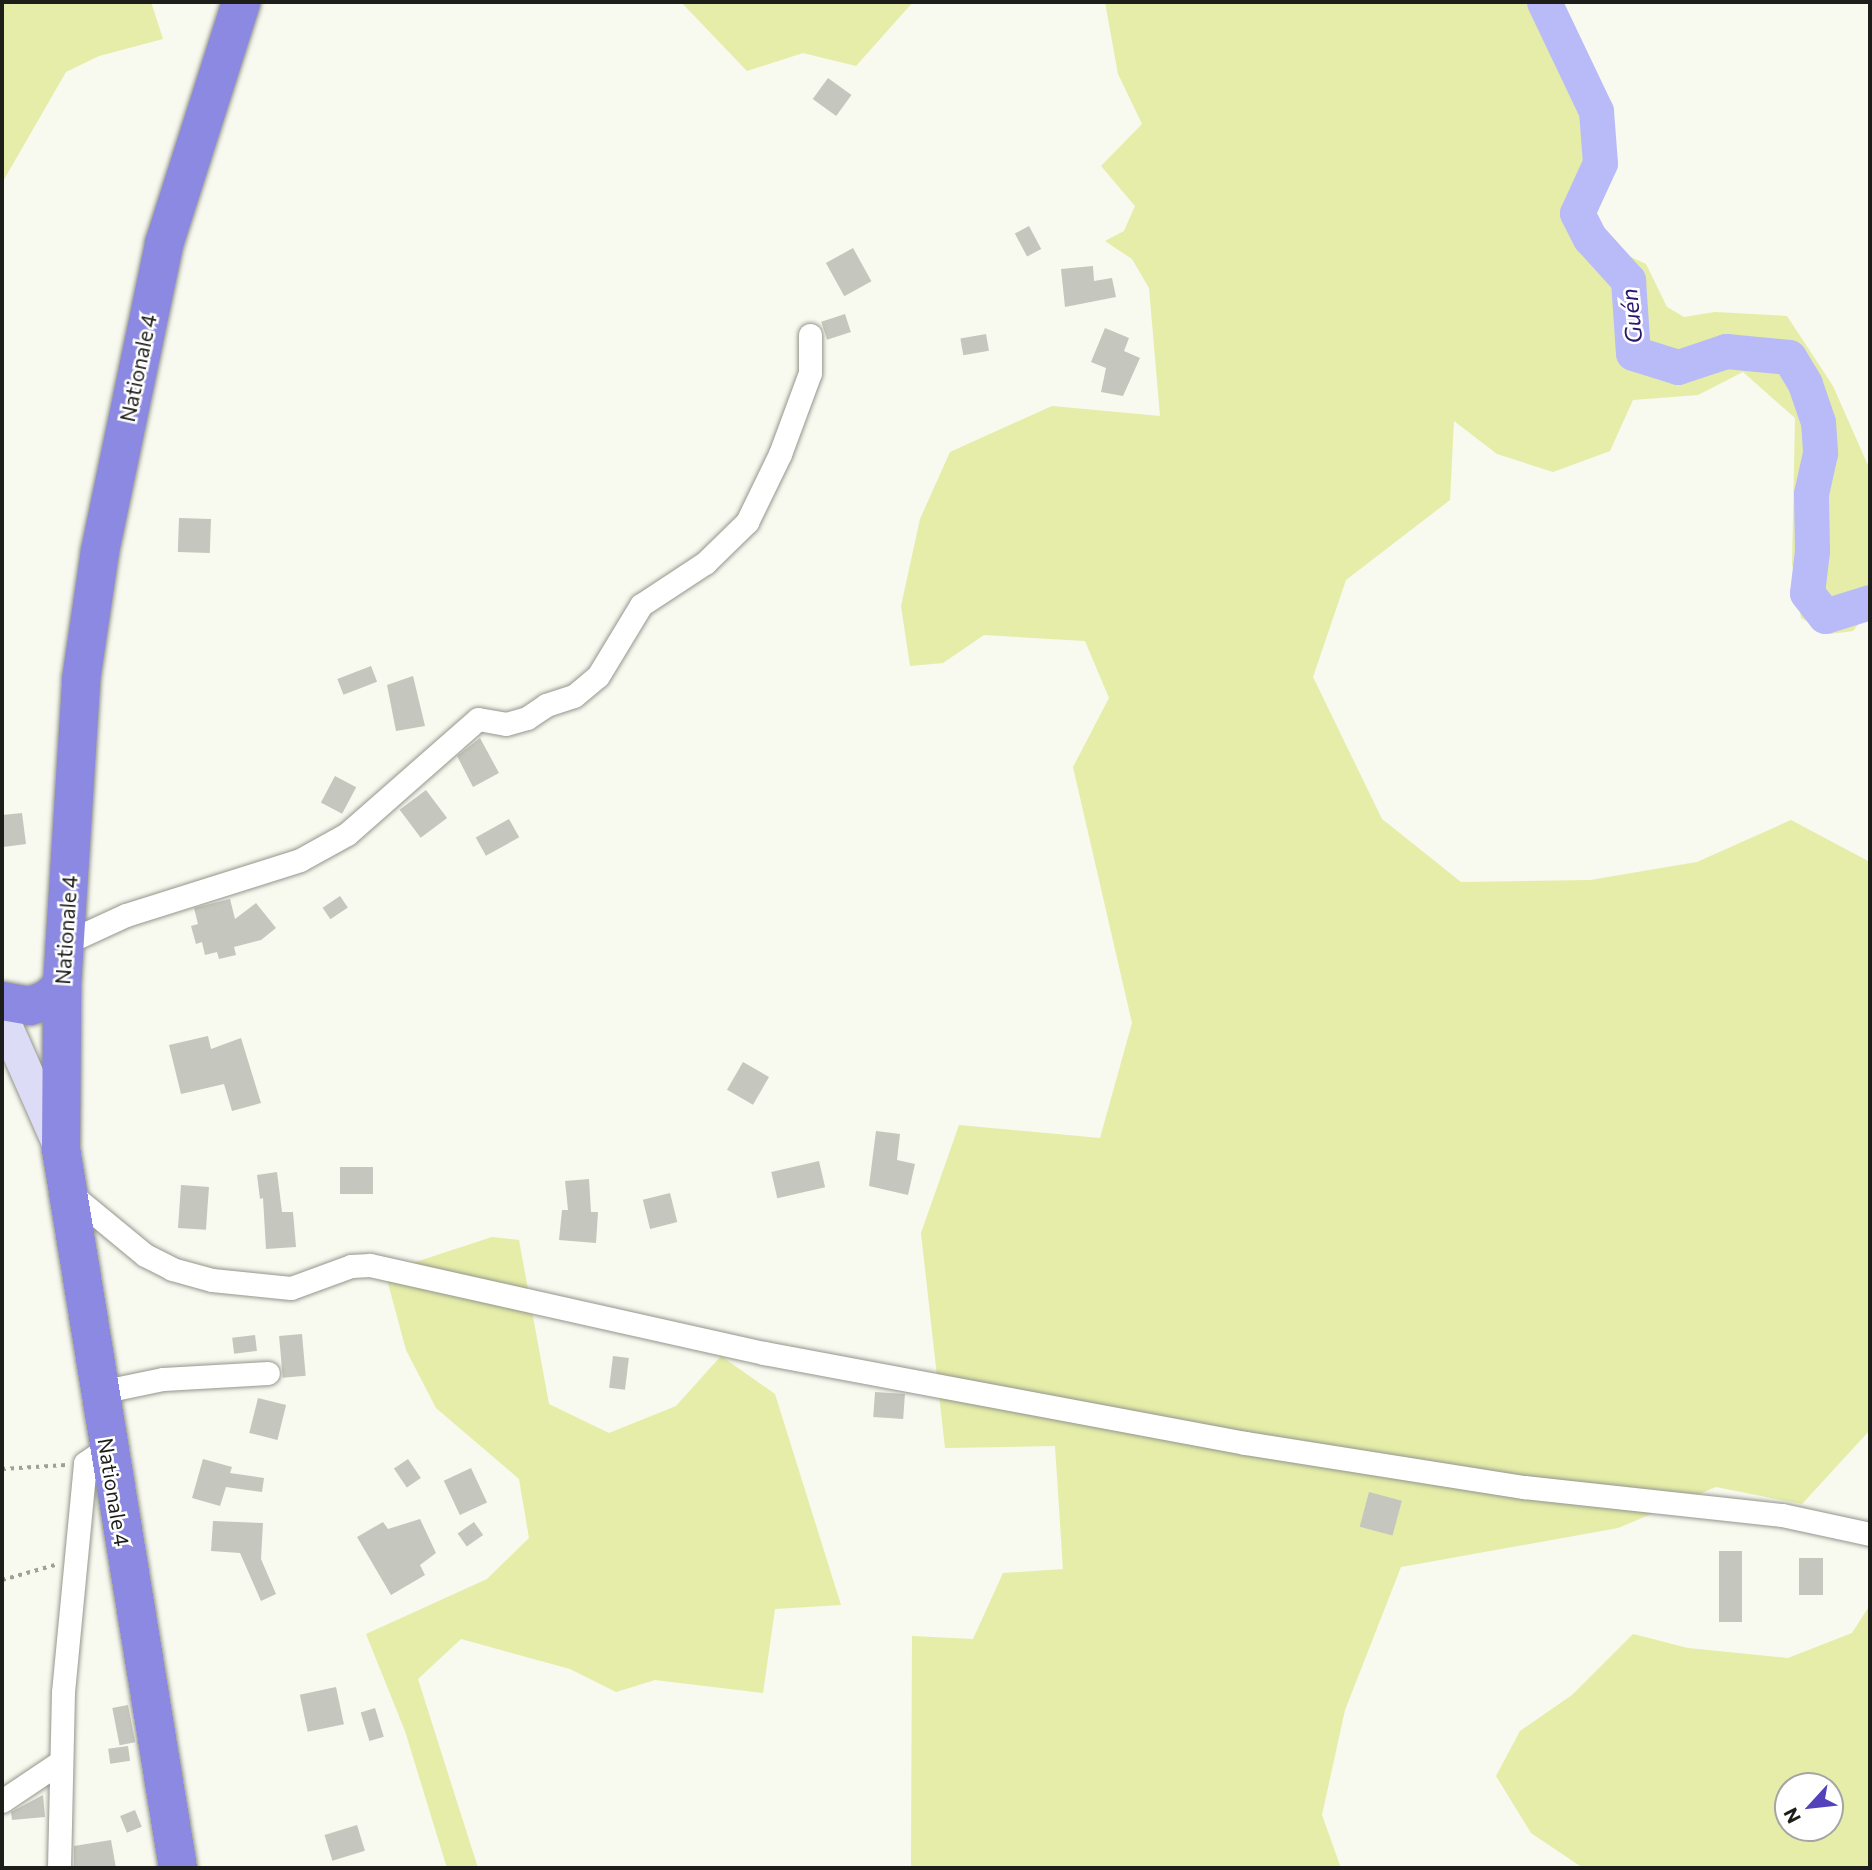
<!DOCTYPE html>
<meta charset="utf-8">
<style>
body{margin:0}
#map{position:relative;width:1872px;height:1870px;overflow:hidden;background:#f8f9ef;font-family:Commissioner,sans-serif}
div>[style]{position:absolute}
.green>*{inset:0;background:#e5eda8}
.river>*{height:35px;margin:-17.5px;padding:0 17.5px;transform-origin:17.5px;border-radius:17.5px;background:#b9bbf8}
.building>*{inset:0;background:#c5c6bd;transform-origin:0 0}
.path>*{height:3.5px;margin-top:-1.75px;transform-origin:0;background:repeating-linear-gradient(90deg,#9fa099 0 3.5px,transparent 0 8.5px)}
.roads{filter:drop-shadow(0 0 2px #94968d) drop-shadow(0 0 2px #94968d)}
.street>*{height:23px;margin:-11.5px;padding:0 11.5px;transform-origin:11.5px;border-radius:11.5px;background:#fff}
.secondary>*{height:32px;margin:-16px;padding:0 16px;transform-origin:16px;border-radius:16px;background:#dcdcf6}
.highway>*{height:38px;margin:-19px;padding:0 19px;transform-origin:19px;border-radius:19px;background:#8b89e1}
span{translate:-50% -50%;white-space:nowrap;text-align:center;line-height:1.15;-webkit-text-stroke:5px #fff;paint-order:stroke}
.street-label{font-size:21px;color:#1d1e1a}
.water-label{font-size:23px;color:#28166c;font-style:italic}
.frame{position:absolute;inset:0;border:4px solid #1d1e1a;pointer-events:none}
.north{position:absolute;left:1774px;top:1772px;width:70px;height:70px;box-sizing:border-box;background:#fff;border:2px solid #a5a5a3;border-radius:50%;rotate:243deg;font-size:19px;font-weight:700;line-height:28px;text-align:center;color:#1d1e1a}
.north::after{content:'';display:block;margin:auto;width:24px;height:32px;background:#5342ba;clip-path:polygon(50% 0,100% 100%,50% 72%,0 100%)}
</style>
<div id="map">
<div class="green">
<div style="clip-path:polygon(2px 2px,151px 2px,163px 39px,99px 56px,66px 72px,2px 183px)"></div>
<div style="clip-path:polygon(681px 2px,913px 2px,856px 66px,803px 53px,747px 71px)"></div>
<div style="clip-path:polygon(1105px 2px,1544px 2px,1596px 111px,1600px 163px,1577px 213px,1590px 238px,1646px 264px,1667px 307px,1684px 317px,1715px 312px,1787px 316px,1833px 386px,1870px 470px,1870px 610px,1853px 631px,1830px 634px,1801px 618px,1792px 564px,1795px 418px,1743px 372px,1698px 395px,1633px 400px,1610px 451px,1553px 472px,1497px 454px,1454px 421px,1450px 500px,1346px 580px,1313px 677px,1382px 819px,1461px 882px,1590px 880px,1697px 862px,1791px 820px,1870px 862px,1870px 1430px,1802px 1504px,1716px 1487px,1618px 1528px,1401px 1567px,1345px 1710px,1322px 1815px,1341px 1868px,911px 1868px,912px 1636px,973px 1639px,1003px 1573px,1063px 1569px,1055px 1446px,945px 1448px,921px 1233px,959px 1125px,1100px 1138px,1132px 1023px,1073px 767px,1109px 698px,1085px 641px,984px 635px,943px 663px,910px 666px,901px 606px,920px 519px,950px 452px,1052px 406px,1160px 416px,1149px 288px,1132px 259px,1105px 241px,1124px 231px,1135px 206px,1101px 166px,1142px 124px,1118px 74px)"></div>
<div style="clip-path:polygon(492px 1237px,519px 1240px,549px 1404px,609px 1433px,676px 1406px,721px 1356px,775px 1394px,841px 1605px,775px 1609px,763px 1693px,655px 1680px,616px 1692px,570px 1669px,461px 1639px,418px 1679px,478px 1868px,447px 1868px,405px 1731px,366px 1634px,487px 1579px,529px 1538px,519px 1479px,436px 1408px,406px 1350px,385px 1272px)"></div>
<div style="clip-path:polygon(evenodd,1870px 1605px,1870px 1868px,1583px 1868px,1531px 1833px,1496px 1776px,1520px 1731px,1572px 1695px,1633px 1634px,1688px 1648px,1788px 1658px,1852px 1633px,1870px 1605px,1788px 1786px,1830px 1786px,1830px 1828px,1788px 1828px,1788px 1786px)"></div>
</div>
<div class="river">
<div style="left:1544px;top:2px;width:121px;rotate:64.5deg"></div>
<div style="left:1596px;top:111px;width:52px;rotate:85.6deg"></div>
<div style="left:1600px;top:163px;width:55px;rotate:114.7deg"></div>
<div style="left:1577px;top:213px;width:28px;rotate:63deg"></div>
<div style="left:1590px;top:238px;width:57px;rotate:47.9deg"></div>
<div style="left:1628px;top:280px;width:73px;rotate:86.1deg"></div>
<div style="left:1633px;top:353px;width:47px;rotate:17.3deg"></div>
<div style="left:1678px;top:367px;width:51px;rotate:-18.4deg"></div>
<div style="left:1726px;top:351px;width:63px;rotate:5.4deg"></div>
<div style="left:1789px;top:357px;width:31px;rotate:59deg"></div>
<div style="left:1805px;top:384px;width:40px;rotate:71.1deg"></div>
<div style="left:1818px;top:422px;width:31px;rotate:86deg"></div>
<div style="left:1820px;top:453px;width:42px;rotate:102.4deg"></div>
<div style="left:1811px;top:494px;width:57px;rotate:89deg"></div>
<div style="left:1812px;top:551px;width:42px;rotate:96.8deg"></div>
<div style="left:1807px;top:593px;width:29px;rotate:52deg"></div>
<div style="left:1825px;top:616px;width:47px;rotate:-17.3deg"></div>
</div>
<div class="building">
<div style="left:828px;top:78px;width:29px;height:26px;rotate:36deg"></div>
<div style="left:1029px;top:226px;width:26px;height:16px;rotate:62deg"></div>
<div style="left:853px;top:248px;width:38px;height:31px;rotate:61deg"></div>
<div style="clip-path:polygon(1093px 266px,1094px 281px,1112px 278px,1116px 297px,1065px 307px,1061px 269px)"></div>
<div style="left:845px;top:314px;width:19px;height:25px;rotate:72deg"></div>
<div style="clip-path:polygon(1105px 328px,1129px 338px,1124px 351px,1140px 358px,1123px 396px,1101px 392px,1106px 368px,1091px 362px)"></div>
<div style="left:986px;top:334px;width:17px;height:26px;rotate:80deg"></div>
<div style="left:179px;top:518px;width:32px;height:34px;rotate:2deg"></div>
<div style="left:371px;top:666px;width:17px;height:36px;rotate:69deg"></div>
<div style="clip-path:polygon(413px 676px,425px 726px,396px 731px,387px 685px)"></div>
<div style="clip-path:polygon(480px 738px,499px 773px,473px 787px,457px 756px)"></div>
<div style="left:335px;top:776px;width:24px;height:30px;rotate:28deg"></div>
<div style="left:426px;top:790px;width:35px;height:33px;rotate:53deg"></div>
<div style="clip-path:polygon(22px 813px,26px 844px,3px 847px,2px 815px)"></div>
<div style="left:509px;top:819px;width:21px;height:38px;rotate:61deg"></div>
<div style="left:340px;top:896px;width:14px;height:21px;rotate:56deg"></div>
<div style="clip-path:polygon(230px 899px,235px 919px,256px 903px,276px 928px,261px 940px,234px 947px,236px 955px,219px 959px,217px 952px,205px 955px,202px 942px,196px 944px,191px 926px,198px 924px,194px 908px)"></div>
<div style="clip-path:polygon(208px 1036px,211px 1049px,241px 1038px,261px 1103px,232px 1111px,224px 1084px,181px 1094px,169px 1045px)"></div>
<div style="left:743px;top:1062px;width:30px;height:32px;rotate:30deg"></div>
<div style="clip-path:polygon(876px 1131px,900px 1134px,897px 1160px,915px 1164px,908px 1195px,869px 1186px)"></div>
<div style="left:819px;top:1161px;width:27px;height:49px;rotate:77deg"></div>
<div style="left:340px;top:1167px;width:33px;height:27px"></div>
<div style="clip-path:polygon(277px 1172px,282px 1212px,293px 1212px,296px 1247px,266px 1249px,263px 1198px,260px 1199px,257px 1175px)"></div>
<div style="clip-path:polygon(589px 1179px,591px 1212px,598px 1212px,596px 1243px,559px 1240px,562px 1210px,568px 1210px,565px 1181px)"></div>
<div style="left:181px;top:1185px;width:28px;height:43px;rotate:4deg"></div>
<div style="left:670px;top:1193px;width:30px;height:28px;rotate:76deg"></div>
<div style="left:302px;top:1334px;width:42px;height:23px;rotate:85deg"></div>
<div style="left:255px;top:1335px;width:16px;height:23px;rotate:83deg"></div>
<div style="left:613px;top:1356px;width:16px;height:32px;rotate:7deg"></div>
<div style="left:875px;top:1392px;width:30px;height:25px;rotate:4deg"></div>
<div style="left:258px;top:1398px;width:29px;height:36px;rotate:14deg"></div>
<div style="clip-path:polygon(203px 1459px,232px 1467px,230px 1473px,264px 1478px,262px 1492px,226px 1487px,220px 1506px,192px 1498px)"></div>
<div style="left:408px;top:1459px;width:23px;height:17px;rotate:56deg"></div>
<div style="left:471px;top:1468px;width:38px;height:30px;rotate:65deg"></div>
<div style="left:1369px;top:1492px;width:34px;height:36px;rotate:15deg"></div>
<div style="clip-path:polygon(420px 1519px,436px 1553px,420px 1565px,425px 1575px,391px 1595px,357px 1537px,383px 1522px,388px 1529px)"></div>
<div style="clip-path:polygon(213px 1521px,263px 1523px,261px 1559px,276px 1594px,261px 1601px,240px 1553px,211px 1551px)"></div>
<div style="left:474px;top:1522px;width:16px;height:20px;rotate:55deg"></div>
<div style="left:1719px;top:1551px;width:23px;height:71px"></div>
<div style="left:1799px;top:1558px;width:24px;height:37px"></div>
<div style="left:336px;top:1687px;width:38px;height:37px;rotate:78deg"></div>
<div style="left:128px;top:1705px;width:38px;height:16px;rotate:79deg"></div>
<div style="left:375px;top:1708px;width:30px;height:15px;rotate:73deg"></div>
<div style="left:128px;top:1746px;width:15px;height:20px;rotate:82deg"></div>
<div style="clip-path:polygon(43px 1795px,45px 1817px,12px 1820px,11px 1812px)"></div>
<div style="left:135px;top:1810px;width:18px;height:16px;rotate:68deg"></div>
<div style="left:357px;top:1825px;width:27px;height:34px;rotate:73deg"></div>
<div style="clip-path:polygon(111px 1840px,116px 1868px,74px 1868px,74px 1846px)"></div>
</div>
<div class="path">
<div style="left:2px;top:1469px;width:64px;rotate:-3.6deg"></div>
<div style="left:2px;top:1580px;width:55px;rotate:-15.8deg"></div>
</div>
<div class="roads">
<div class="street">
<div style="left:65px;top:943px;width:67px;rotate:-24.7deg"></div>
<div style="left:126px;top:915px;width:182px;rotate:-17.5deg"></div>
<div style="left:300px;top:860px;width:54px;rotate:-29deg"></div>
<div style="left:347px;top:834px;width:174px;rotate:-41.3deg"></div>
<div style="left:478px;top:719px;width:28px;rotate:10deg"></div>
<div style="left:506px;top:724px;width:22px;rotate:-16deg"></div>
<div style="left:527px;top:718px;width:23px;rotate:-34deg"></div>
<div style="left:546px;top:705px;width:29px;rotate:-18deg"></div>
<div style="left:574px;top:696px;width:31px;rotate:-40deg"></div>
<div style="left:598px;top:676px;width:83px;rotate:-58.8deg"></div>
<div style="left:641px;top:605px;width:77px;rotate:-33.3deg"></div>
<div style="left:705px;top:563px;width:59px;rotate:-44.3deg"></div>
<div style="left:747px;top:522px;width:76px;rotate:-64.1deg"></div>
<div style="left:780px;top:454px;width:86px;rotate:-69.7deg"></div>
<div style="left:810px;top:373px;width:38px;rotate:-90deg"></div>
<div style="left:71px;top:1194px;width:96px;rotate:39.5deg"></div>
<div style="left:145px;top:1255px;width:30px;rotate:27deg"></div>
<div style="left:172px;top:1269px;width:41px;rotate:15.4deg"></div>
<div style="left:212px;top:1280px;width:79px;rotate:5.8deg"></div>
<div style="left:291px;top:1288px;width:64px;rotate:-20.1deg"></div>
<div style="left:351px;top:1266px;width:19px;rotate:-3deg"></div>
<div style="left:370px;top:1265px;width:404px;rotate:12.6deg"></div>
<div style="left:764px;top:1353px;width:489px;rotate:10.6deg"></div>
<div style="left:1245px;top:1443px;width:282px;rotate:9deg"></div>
<div style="left:1524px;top:1487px;width:260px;rotate:6.2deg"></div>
<div style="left:1782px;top:1515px;width:90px;rotate:12.2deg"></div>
<div style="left:100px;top:1392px;width:64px;rotate:-11.7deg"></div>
<div style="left:163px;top:1379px;width:105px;rotate:-3.3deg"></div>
<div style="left:2px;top:1801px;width:70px;rotate:-33.9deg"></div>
<div style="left:59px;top:1868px;width:176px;rotate:-88.7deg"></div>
<div style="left:63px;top:1692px;width:230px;rotate:-84.5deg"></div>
<div style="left:85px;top:1463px;width:27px;rotate:-34deg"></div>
</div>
<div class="secondary">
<div style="left:2px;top:1016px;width:141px;rotate:66.2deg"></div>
</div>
<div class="highway">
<div style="left:2px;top:1001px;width:28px;rotate:10deg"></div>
<div style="left:30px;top:1006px;width:19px;rotate:-21deg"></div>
<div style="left:48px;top:999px;width:19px;rotate:-43deg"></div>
<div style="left:178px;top:1868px;width:728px;rotate:-99.24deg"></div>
<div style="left:61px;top:1149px;width:163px;rotate:-89.6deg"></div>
<div style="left:62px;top:986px;width:307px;rotate:-86.4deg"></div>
<div style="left:81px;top:680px;width:130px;rotate:-81.6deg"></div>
<div style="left:100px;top:551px;width:314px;rotate:-78.2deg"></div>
<div style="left:164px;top:244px;width:254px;rotate:-72.3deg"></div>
</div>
</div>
<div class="street-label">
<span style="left:138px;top:368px;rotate:-78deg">Nationale 4</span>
<span style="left:66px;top:930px;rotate:-86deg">Nationale 4</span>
<span style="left:114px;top:1492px;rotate:81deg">Nationale 4</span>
</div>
<div class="water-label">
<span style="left:1631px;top:316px;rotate:-96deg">Guén</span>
</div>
<div class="frame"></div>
<div class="north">N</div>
</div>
